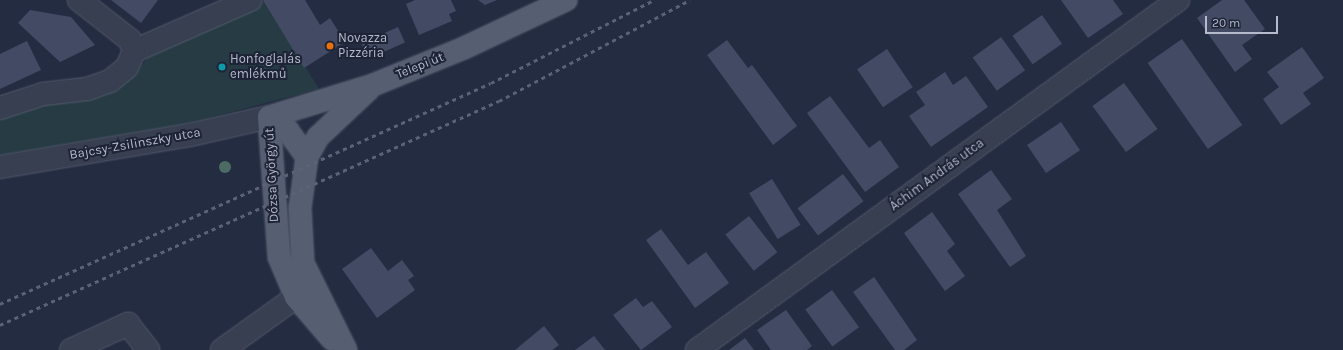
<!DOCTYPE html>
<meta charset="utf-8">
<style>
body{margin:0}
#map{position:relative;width:1343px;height:350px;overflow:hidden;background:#242c42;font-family:Karla,sans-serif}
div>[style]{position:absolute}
.green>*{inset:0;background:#263b43}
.building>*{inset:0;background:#434b64;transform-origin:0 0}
.roads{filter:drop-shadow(0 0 1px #535a6c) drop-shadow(0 0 1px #535a6c)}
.minor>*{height:22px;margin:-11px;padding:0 11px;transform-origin:11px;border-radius:11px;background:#383f51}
.major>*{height:22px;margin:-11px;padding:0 11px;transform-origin:11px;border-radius:11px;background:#565e71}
.rail>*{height:3px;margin-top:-1.5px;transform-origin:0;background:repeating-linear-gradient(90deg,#5a6278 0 4px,transparent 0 8px)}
.trees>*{width:12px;height:12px;margin:-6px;border-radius:50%;background:#4b6b63}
.dots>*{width:11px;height:11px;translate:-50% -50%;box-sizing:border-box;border:2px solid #1d2436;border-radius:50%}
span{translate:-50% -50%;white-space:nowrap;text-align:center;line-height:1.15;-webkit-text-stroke:4px #1d2436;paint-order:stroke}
.poi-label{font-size:13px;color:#b5bacc}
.left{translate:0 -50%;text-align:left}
.street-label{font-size:13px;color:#b5bacc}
.scale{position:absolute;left:1205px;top:16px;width:73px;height:18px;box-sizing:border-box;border:2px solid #b5bacc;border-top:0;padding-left:5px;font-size:12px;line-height:14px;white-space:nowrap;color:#b5bacc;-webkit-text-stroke:3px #1d2436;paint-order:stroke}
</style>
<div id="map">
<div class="green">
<div style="clip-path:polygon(265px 0,319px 89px,193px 122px,0 155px,0 117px,133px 76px,155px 48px)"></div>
</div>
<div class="building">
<div style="clip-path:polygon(111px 0,158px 0,141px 23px)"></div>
<div style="clip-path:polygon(263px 0,305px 0,320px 25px,330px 18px,345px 42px,304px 68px)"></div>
<div style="clip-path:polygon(415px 0,451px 0,456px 11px,449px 14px,452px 21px,419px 35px,406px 4px)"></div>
<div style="clip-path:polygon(478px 0,497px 0,485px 5px)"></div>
<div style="clip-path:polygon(1061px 0,1113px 0,1123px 14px,1088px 38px)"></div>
<div style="clip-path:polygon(1222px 0,1244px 0,1265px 29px,1242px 45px,1252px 59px,1235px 72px,1197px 18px)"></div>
<div style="clip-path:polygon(30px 10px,71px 17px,95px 45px,60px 62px,18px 23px)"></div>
<div style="left:1042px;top:15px;width:35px;height:36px;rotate:55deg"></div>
<div style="left:398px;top:27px;width:17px;height:40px;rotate:66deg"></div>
<div style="left:1001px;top:37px;width:41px;height:35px;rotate:54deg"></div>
<div style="left:1182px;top:39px;width:105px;height:42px;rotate:55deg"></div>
<div style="clip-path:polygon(727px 40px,748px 68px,752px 65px,797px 126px,773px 145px,707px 55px)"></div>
<div style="clip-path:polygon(27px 41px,41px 70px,0 89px,0 54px)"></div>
<div style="clip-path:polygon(1302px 47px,1324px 78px,1303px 93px,1311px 104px,1281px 125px,1263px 99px,1279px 87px,1267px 72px)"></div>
<div style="left:887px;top:49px;width:46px;height:36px;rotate:56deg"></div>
<div style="clip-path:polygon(945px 72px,953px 85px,966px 76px,988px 107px,931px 147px,909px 116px,925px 105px,916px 92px)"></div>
<div style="left:1124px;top:83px;width:57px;height:39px;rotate:54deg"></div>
<div style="clip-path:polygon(830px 96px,869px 148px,880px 140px,899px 167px,865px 192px,807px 113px)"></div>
<div style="left:1061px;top:122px;width:34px;height:41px;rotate:56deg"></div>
<div style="clip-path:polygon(991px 170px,1012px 199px,997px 210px,1026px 256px,1010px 267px,958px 194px)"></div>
<div style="left:843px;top:174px;width:34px;height:57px;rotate:53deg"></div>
<div style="left:772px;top:179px;width:54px;height:27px;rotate:58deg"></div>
<div style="clip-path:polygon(932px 212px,955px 244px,947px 251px,965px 276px,945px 291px,904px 233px)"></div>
<div style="left:749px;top:216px;width:46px;height:30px;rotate:52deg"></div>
<div style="clip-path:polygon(661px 229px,688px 265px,706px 252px,729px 283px,695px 308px,646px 240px)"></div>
<div style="clip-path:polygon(371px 248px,388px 271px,402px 260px,414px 276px,408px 280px,415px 290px,377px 318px,342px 269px)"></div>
<div style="clip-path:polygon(874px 277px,917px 340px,904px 350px,895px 350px,853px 292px)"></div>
<div style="left:832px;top:290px;width:46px;height:33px;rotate:54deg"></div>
<div style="clip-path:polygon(636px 298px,643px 307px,652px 301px,672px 327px,641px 350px,613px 315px)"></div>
<div style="clip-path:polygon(786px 310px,812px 346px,807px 350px,771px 350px,757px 330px)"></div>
<div style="clip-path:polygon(544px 326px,559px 345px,552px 350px,515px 350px)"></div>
<div style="clip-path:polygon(594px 336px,605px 350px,575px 350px)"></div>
<div style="clip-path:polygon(745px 338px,754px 350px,729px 350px)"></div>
</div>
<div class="roads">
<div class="minor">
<div style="left:134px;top:51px;width:127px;rotate:-23.7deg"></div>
<div style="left:0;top:108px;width:45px;rotate:-18deg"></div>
<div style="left:43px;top:94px;width:44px;rotate:-6.5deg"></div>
<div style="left:87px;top:89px;width:24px;rotate:-19deg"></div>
<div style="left:110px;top:81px;width:22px;rotate:-39deg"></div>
<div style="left:127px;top:67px;width:17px;rotate:-66deg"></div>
<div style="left:134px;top:51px;width:12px;rotate:-110deg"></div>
<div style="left:130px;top:40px;width:65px;rotate:-141.9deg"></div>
<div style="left:0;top:167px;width:193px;rotate:-9.6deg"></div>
<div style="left:190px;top:135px;width:81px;rotate:-12.8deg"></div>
<div style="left:71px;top:350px;width:63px;rotate:-24.5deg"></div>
<div style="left:128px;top:324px;width:33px;rotate:52deg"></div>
<div style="left:222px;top:350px;width:91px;rotate:-35.6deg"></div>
<div style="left:697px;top:350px;width:595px;rotate:-36.04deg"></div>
</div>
<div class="major">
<div style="left:269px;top:117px;width:109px;rotate:-17.1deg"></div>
<div style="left:373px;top:85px;width:98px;rotate:-22.1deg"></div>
<div style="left:464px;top:48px;width:113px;rotate:-25.2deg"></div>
<div style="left:269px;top:117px;width:140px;rotate:85.9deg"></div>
<div style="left:279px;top:257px;width:43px;rotate:67deg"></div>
<div style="left:296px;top:297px;width:55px;rotate:49.4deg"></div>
<div style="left:269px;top:117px;width:24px;rotate:36deg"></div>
<div style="left:288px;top:131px;width:32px;rotate:54deg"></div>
<div style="left:346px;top:350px;width:97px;rotate:-116.3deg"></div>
<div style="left:303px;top:263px;width:55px;rotate:-93.1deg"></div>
<div style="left:300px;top:208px;width:51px;rotate:-82.2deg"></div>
<div style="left:307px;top:157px;width:23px;rotate:-61deg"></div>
<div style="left:318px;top:137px;width:69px;rotate:-43.2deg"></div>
</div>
</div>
<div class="rail">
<div style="left:0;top:304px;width:538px;rotate:-24.23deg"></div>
<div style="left:491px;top:83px;width:183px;rotate:-27deg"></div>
<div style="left:0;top:325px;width:547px;rotate:-24.18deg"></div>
<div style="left:499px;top:101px;width:216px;rotate:-27.9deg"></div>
</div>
<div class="trees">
<div style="left:225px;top:167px"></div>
</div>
<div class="dots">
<div style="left:330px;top:46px;background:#e8710a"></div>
<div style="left:222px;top:67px;background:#0f9aa8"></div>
</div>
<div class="poi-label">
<span class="left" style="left:338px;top:46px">Novazza<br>Pizzéria</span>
<span class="left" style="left:230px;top:67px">Honfoglalás<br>emlékmű</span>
</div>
<div class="street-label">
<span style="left:420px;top:66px;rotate:-22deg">Telepi út</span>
<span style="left:135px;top:144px;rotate:-10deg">Bajcsy-Zsilinszky utca</span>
<span style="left:272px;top:175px;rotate:-93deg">Dózsa György út</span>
<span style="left:937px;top:175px;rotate:-36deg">Áchim András utca</span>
</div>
<div class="scale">20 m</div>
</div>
